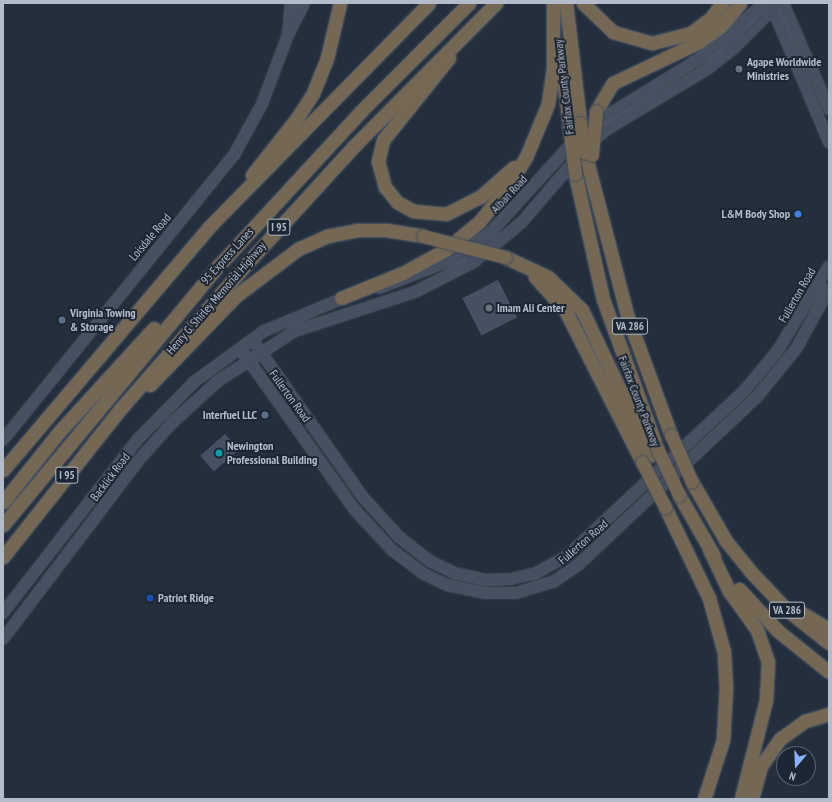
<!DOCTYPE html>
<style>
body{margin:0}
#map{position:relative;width:832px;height:802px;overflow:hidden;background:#242f3e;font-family:"PT Sans Narrow",sans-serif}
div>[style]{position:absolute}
.building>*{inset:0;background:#455162;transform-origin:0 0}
.roads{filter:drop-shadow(0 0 1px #565f6c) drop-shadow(0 0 1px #565f6c)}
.secondary>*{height:10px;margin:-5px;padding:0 5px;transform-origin:5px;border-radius:5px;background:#465061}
.motorway>*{height:13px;margin:-6.5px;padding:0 6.5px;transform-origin:6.5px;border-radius:6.5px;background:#746855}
.bridges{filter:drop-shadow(0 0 1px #434c59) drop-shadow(0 0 1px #434c59)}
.motorway-bridge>*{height:13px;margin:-6.5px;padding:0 6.5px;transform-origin:6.5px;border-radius:6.5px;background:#746855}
.dots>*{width:11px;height:11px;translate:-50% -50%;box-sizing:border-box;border:2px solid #1d2633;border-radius:50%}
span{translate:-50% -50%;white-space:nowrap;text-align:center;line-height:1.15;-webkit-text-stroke:4px #1d2633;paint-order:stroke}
.shield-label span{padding:1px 3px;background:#1d2633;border:1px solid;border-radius:3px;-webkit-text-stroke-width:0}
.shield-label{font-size:11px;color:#b4bcc9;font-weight:700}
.poi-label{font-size:12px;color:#b4bcc9;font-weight:700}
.left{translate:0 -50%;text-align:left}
.right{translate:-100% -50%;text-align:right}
.street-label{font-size:12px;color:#b4bcc9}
.frame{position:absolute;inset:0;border:4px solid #b4bcc9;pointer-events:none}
.north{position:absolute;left:776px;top:746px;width:40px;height:40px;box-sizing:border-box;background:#1d2633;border:1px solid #59626f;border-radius:50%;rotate:199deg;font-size:11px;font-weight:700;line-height:16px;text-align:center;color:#b4bcc9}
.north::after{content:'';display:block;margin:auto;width:14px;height:18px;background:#8ab4f8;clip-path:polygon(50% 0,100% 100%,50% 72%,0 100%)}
</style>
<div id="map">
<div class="building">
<div style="left:498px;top:280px;width:42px;height:40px;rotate:63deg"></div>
<div style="left:225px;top:434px;width:21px;height:33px;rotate:49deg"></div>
</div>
<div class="roads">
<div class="secondary">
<div style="left:783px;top:3px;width:116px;rotate:66.5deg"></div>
<div style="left:771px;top:5px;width:149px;rotate:67.1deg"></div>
<div style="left:288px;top:35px;width:32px;rotate:-85deg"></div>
<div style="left:592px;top:125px;width:142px;rotate:-31.8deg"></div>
<div style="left:713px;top:50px;width:69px;rotate:-42.7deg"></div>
<div style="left:591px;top:143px;width:20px;rotate:-41deg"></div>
<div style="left:606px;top:130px;width:117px;rotate:-31deg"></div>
<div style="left:706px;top:70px;width:37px;rotate:-38deg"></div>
<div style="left:735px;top:47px;width:62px;rotate:-45deg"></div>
<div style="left:379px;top:288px;width:85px;rotate:-21.4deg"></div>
<div style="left:458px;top:257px;width:43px;rotate:-37.4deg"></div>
<div style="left:492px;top:231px;width:122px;rotate:-47.7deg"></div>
<div style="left:256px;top:345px;width:184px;rotate:54.9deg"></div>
<div style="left:362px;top:496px;width:55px;rotate:47.9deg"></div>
<div style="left:399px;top:537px;width:39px;rotate:38deg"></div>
<div style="left:430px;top:561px;width:28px;rotate:26deg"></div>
<div style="left:455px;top:573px;width:31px;rotate:13deg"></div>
<div style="left:485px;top:580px;width:26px;rotate:-2deg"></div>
<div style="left:511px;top:579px;width:26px;rotate:-13deg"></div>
<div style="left:536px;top:573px;width:35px;rotate:-29deg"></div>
<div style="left:567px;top:556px;width:242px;rotate:-43deg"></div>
<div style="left:744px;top:391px;width:53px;rotate:-50.3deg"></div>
<div style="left:778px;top:350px;width:98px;rotate:-58.7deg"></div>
<div style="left:244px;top:354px;width:190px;rotate:54.6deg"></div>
<div style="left:354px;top:509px;width:56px;rotate:47.2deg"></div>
<div style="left:392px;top:550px;width:38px;rotate:37deg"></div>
<div style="left:422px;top:573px;width:28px;rotate:26deg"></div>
<div style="left:447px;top:585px;width:38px;rotate:12deg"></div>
<div style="left:484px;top:593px;width:32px"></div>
<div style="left:516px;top:593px;width:39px;rotate:-17deg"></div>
<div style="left:553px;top:582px;width:30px;rotate:-34deg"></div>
<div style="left:578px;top:565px;width:244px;rotate:-43.2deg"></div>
<div style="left:756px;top:398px;width:63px;rotate:-50.8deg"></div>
<div style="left:796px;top:349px;width:68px;rotate:-61.2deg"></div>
<div style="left:3px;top:440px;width:367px;rotate:-51deg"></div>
<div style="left:234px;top:155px;width:58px;rotate:-61.2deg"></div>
<div style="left:262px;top:104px;width:74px;rotate:-69.4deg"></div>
<div style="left:288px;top:35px;width:36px;rotate:-63deg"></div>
<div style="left:3px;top:613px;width:220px;rotate:-52.2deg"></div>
<div style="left:138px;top:439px;width:80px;rotate:-45.5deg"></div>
<div style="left:194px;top:382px;width:87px;rotate:-36.1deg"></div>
<div style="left:264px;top:331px;width:91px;rotate:-22.6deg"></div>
<div style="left:3px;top:639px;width:223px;rotate:-52.8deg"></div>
<div style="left:138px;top:461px;width:51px;rotate:-48.2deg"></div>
<div style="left:172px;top:423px;width:62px;rotate:-42.4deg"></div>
<div style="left:218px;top:381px;width:92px;rotate:-33deg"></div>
<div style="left:295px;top:331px;width:126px;rotate:-18deg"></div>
<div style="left:415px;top:292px;width:66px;rotate:-27deg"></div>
<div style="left:474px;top:262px;width:62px;rotate:-39.8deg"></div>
<div style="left:522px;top:222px;width:83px;rotate:-49.4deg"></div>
</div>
<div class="motorway">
<div style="left:566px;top:3px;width:121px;rotate:83.3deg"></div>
<div style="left:583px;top:3px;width:42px;rotate:44deg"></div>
<div style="left:613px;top:32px;width:41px;rotate:15.8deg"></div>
<div style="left:652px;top:43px;width:40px;rotate:-14.4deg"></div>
<div style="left:691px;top:33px;width:25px;rotate:-37deg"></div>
<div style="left:711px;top:18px;width:19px;rotate:-54deg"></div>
<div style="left:560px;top:49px;width:85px;rotate:83.2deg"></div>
<div style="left:449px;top:58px;width:105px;rotate:128.8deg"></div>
<div style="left:383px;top:140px;width:22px;rotate:103deg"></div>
<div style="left:378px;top:161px;width:27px;rotate:75deg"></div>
<div style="left:385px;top:187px;width:19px;rotate:51deg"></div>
<div style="left:397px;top:202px;width:18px;rotate:29deg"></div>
<div style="left:413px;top:211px;width:33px;rotate:5deg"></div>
<div style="left:446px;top:214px;width:38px;rotate:-27deg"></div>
<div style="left:480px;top:197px;width:45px;rotate:-41.4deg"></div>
<div style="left:596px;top:111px;width:33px;rotate:-59deg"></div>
<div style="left:613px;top:83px;width:95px;rotate:-25.5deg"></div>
<div style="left:699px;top:42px;width:26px;rotate:-36deg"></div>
<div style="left:720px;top:27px;width:31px;rotate:-50deg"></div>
<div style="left:587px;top:161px;width:159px;rotate:75.4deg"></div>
<div style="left:627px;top:315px;width:128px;rotate:69.9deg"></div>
<div style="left:575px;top:174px;width:128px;rotate:77.4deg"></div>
<div style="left:603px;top:299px;width:158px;rotate:70.1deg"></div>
<div style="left:252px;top:175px;width:73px;rotate:-51.7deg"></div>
<div style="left:297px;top:118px;width:30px;rotate:-57deg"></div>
<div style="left:313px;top:93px;width:38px;rotate:-68deg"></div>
<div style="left:327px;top:58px;width:57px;rotate:-76.7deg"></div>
<div style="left:505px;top:257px;width:47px;rotate:24.9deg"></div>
<div style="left:548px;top:277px;width:47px;rotate:44.1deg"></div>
<div style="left:582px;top:310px;width:161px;rotate:64.6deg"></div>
<div style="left:535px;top:277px;width:45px;rotate:47.7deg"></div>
<div style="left:565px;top:310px;width:170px;rotate:63.1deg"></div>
<div style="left:341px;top:298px;width:67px;rotate:-22deg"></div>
<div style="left:403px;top:273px;width:48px;rotate:-28.7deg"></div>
<div style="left:445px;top:250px;width:44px;rotate:-39.5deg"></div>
<div style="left:479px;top:222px;width:43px;rotate:-50.7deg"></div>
<div style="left:506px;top:189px;width:38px;rotate:-58deg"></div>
<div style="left:526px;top:157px;width:57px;rotate:-67.5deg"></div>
<div style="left:548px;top:104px;width:34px;rotate:-82deg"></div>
<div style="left:553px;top:70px;width:67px;rotate:-90deg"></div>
<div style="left:150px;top:385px;width:125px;rotate:-46deg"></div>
<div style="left:237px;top:295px;width:76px;rotate:-37deg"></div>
<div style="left:298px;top:249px;width:32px;rotate:-24deg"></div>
<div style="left:327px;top:236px;width:31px;rotate:-11deg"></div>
<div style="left:357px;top:230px;width:29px"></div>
<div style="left:386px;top:230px;width:37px;rotate:9deg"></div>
<div style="left:3px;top:470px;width:317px;rotate:-49.7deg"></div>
<div style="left:208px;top:228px;width:315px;rotate:-45.5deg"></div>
<div style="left:692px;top:482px;width:68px;rotate:60deg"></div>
<div style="left:726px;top:541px;width:40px;rotate:51deg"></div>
<div style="left:751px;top:572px;width:52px;rotate:46.5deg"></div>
<div style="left:787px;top:610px;width:53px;rotate:38.2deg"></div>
<div style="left:679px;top:495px;width:70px;rotate:60.2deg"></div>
<div style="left:3px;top:502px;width:88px;rotate:-51.4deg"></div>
<div style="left:58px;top:433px;width:142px;rotate:-47.6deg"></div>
<div style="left:665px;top:507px;width:101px;rotate:64.2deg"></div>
<div style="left:709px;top:598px;width:56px;rotate:74.5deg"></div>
<div style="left:724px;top:652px;width:35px;rotate:87deg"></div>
<div style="left:726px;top:687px;width:53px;rotate:93.2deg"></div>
<div style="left:723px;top:740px;width:62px;rotate:107.9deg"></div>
<div style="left:3px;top:525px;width:339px;rotate:-50.3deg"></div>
<div style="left:220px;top:264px;width:208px;rotate:-47.3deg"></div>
<div style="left:361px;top:111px;width:153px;rotate:-45deg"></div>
<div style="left:709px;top:549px;width:47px;rotate:64.5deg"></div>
<div style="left:729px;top:591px;width:48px;rotate:54.3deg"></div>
<div style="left:757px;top:630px;width:34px;rotate:71deg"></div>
<div style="left:768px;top:662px;width:38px;rotate:93deg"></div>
<div style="left:766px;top:700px;width:102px;rotate:104.2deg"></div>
<div style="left:3px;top:557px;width:191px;rotate:-51.6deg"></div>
<div style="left:122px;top:407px;width:194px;rotate:-49deg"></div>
<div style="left:249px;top:261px;width:156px;rotate:-47.6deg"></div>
<div style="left:354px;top:146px;width:202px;rotate:-45.2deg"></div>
<div style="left:739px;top:589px;width:57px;rotate:47.1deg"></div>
<div style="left:778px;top:631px;width:65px;rotate:38.8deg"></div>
<div style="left:802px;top:613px;width:31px;rotate:31deg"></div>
<div style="left:752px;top:799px;width:34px;rotate:-75deg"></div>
<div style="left:761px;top:766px;width:33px;rotate:-55deg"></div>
<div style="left:780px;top:739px;width:31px;rotate:-36deg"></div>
<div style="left:805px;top:721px;width:25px;rotate:-16deg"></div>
</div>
</div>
<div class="bridges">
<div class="motorway-bridge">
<div style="left:580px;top:123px;width:30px;rotate:81deg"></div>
<div style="left:570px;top:133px;width:41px;rotate:83deg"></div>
<div style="left:592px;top:155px;width:44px;rotate:-84.8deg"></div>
<div style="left:423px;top:236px;width:85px;rotate:14.4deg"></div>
<div style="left:671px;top:435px;width:51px;rotate:65.9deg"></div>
<div style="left:657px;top:448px;width:52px;rotate:64.9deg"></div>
<div style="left:642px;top:462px;width:51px;rotate:62.9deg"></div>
</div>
</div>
<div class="dots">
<div style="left:739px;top:69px;background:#6b7280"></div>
<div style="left:798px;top:214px;background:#3f7fe0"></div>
<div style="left:489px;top:308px;background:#6b7280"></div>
<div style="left:62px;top:320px;background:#5c6f8a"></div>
<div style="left:265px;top:415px;background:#5c6f8a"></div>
<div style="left:219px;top:453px;background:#0f9aa8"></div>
<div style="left:150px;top:598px;background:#1a4fb4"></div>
</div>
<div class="shield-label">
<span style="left:279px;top:227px">I 95</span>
<span style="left:630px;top:326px">VA 286</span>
<span style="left:67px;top:475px">I 95</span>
<span style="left:787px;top:610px">VA 286</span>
</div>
<div class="poi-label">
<span class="left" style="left:747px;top:69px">Agape Worldwide<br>Ministries</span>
<span class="right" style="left:790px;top:214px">L&amp;M Body Shop</span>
<span class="left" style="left:497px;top:308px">Imam Ali Center</span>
<span class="left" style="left:70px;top:320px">Virginia Towing<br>&amp; Storage</span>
<span class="right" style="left:257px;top:415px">Interfuel LLC</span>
<span class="left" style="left:227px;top:453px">Newington<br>Professional Building</span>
<span class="left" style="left:158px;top:598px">Patriot Ridge</span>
</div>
<div class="street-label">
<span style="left:564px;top:87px;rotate:-97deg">Fairfax County Parkway</span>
<span style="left:509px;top:194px;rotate:-47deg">Alban Road</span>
<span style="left:150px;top:237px;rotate:-50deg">Loisdale Road</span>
<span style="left:227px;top:256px;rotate:-48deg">95 Express Lanes</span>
<span style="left:797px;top:295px;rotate:-60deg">Fullerton Road</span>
<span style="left:216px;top:298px;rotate:-49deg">Henry G. Shirley Memorial Highway</span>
<span style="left:290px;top:396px;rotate:54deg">Fullerton Road</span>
<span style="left:639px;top:401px;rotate:69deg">Fairfax County Parkway</span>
<span style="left:110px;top:477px;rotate:-53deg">Backlick Road</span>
<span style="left:583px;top:542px;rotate:-41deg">Fullerton Road</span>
</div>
<div class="frame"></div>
<div class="north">N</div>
</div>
